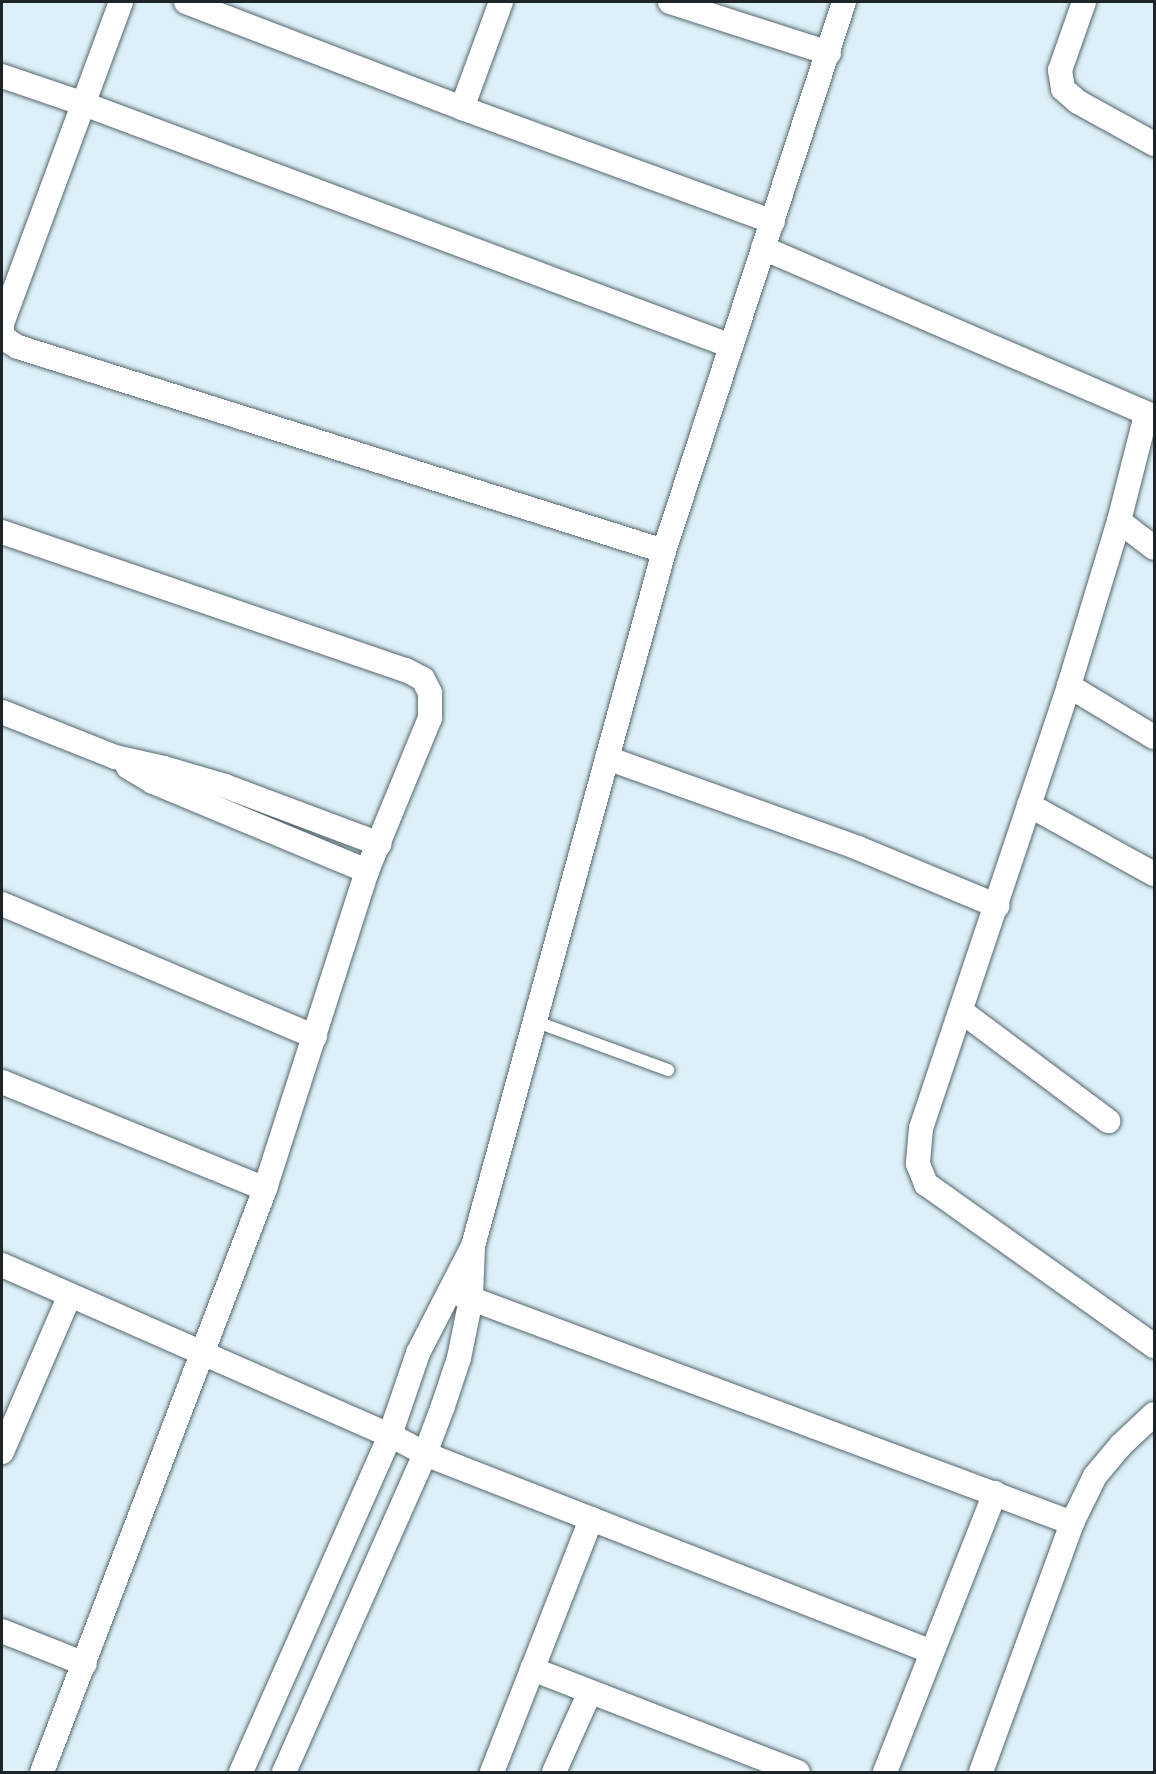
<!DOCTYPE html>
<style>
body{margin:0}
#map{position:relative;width:1156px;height:1774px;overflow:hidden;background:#ddf0f8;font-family:"Varela Round",sans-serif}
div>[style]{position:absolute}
.roads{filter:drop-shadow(0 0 2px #56666d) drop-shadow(0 0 2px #56666d)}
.lane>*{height:12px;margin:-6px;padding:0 6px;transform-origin:6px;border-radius:6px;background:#fff}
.street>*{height:24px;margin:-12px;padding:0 12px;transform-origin:12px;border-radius:12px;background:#fff}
span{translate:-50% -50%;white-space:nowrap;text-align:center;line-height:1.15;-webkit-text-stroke:6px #ddf0f8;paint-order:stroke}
.frame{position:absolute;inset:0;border:3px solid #1e2528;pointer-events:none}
</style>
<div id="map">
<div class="roads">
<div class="lane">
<div style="left:534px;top:1021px;width:143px;rotate:20.1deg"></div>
</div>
<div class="street">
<div style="left:121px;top:2px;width:343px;rotate:110.3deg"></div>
<div style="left:2px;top:324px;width:10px;rotate:90deg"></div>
<div style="left:2px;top:334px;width:9px;rotate:49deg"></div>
<div style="left:8px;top:341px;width:12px;rotate:31deg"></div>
<div style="left:18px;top:347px;width:677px;rotate:17.53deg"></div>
<div style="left:186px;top:2px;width:296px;rotate:21deg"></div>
<div style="left:462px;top:108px;width:331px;rotate:20.1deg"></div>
<div style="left:670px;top:2px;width:167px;rotate:17.8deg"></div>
<div style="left:1084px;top:2px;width:72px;rotate:109.4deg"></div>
<div style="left:1060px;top:70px;width:19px;rotate:81deg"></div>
<div style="left:1063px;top:89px;width:20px;rotate:41deg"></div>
<div style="left:1078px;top:102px;width:87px;rotate:28.9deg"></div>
<div style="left:2px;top:76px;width:87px;rotate:18.9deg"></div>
<div style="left:84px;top:104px;width:691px;rotate:20.51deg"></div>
<div style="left:462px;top:108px;width:113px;rotate:-69.8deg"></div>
<div style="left:763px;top:248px;width:426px;rotate:23.3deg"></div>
<div style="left:1146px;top:415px;width:109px;rotate:104.3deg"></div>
<div style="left:1119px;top:521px;width:172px;rotate:106.9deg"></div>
<div style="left:1069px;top:686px;width:466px;rotate:108.5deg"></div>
<div style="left:921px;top:1128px;width:36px;rotate:95deg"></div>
<div style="left:918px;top:1164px;width:22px;rotate:68deg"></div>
<div style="left:926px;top:1184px;width:280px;rotate:35.4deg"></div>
<div style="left:1119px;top:521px;width:44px;rotate:37.6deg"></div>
<div style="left:2px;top:532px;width:427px;rotate:18.9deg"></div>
<div style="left:406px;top:670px;width:19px;rotate:28deg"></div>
<div style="left:423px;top:679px;width:16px;rotate:63deg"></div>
<div style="left:430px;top:693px;width:25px;rotate:90deg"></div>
<div style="left:430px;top:718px;width:165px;rotate:112.4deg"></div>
<div style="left:367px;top:871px;width:334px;rotate:107.8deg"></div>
<div style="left:265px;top:1189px;width:624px;rotate:110.93deg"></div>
<div style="left:1069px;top:686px;width:99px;rotate:31deg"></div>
<div style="left:2px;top:712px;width:122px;rotate:21.7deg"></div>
<div style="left:115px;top:757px;width:50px;rotate:12.7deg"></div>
<div style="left:164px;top:768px;width:64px;rotate:16.4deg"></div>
<div style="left:225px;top:786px;width:165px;rotate:20.6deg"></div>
<div style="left:607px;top:758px;width:267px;rotate:19.7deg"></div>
<div style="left:858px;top:848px;width:151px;rotate:22.6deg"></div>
<div style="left:128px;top:767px;width:29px;rotate:31deg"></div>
<div style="left:153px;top:782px;width:232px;rotate:22.6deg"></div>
<div style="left:1029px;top:805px;width:143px;rotate:28.9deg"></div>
<div style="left:2px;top:904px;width:340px;rotate:23deg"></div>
<div style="left:961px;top:1011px;width:184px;rotate:36.8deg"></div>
<div style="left:2px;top:1082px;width:284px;rotate:22.1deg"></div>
<div style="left:473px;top:1246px;width:721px;rotate:-74.63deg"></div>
<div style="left:664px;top:551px;width:578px;rotate:-71.85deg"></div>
<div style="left:2px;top:1265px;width:424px;rotate:23.7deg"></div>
<div style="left:390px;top:1435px;width:40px;rotate:28deg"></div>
<div style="left:425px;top:1454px;width:544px;rotate:21.33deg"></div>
<div style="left:456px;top:1293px;width:658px;rotate:20.47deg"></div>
<div style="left:2px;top:1452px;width:171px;rotate:-66.6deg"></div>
<div style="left:2px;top:1631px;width:89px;rotate:21.7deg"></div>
<div style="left:532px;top:1669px;width:285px;rotate:21.2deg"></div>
<div style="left:241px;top:1772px;width:368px;rotate:-66.1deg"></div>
<div style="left:390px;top:1435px;width:87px;rotate:-71.1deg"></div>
<div style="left:418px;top:1353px;width:120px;rotate:-62.8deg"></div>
<div style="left:473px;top:1246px;width:53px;rotate:92.2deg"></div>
<div style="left:471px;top:1299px;width:60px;rotate:101.5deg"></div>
<div style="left:459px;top:1358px;width:51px;rotate:108.4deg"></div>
<div style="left:443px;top:1406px;width:51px;rotate:110.6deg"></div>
<div style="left:425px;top:1454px;width:348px;rotate:113.9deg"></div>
<div style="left:492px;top:1772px;width:272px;rotate:-68.6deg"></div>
<div style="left:554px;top:1772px;width:88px;rotate:-65.8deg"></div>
<div style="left:885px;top:1772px;width:300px;rotate:-68.5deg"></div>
<div style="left:981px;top:1772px;width:265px;rotate:-69.9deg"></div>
<div style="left:1072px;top:1523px;width:52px;rotate:-63.9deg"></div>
<div style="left:1095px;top:1476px;width:40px;rotate:-50deg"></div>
<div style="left:1121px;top:1445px;width:45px;rotate:-43.2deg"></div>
</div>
</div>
<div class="frame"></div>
</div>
